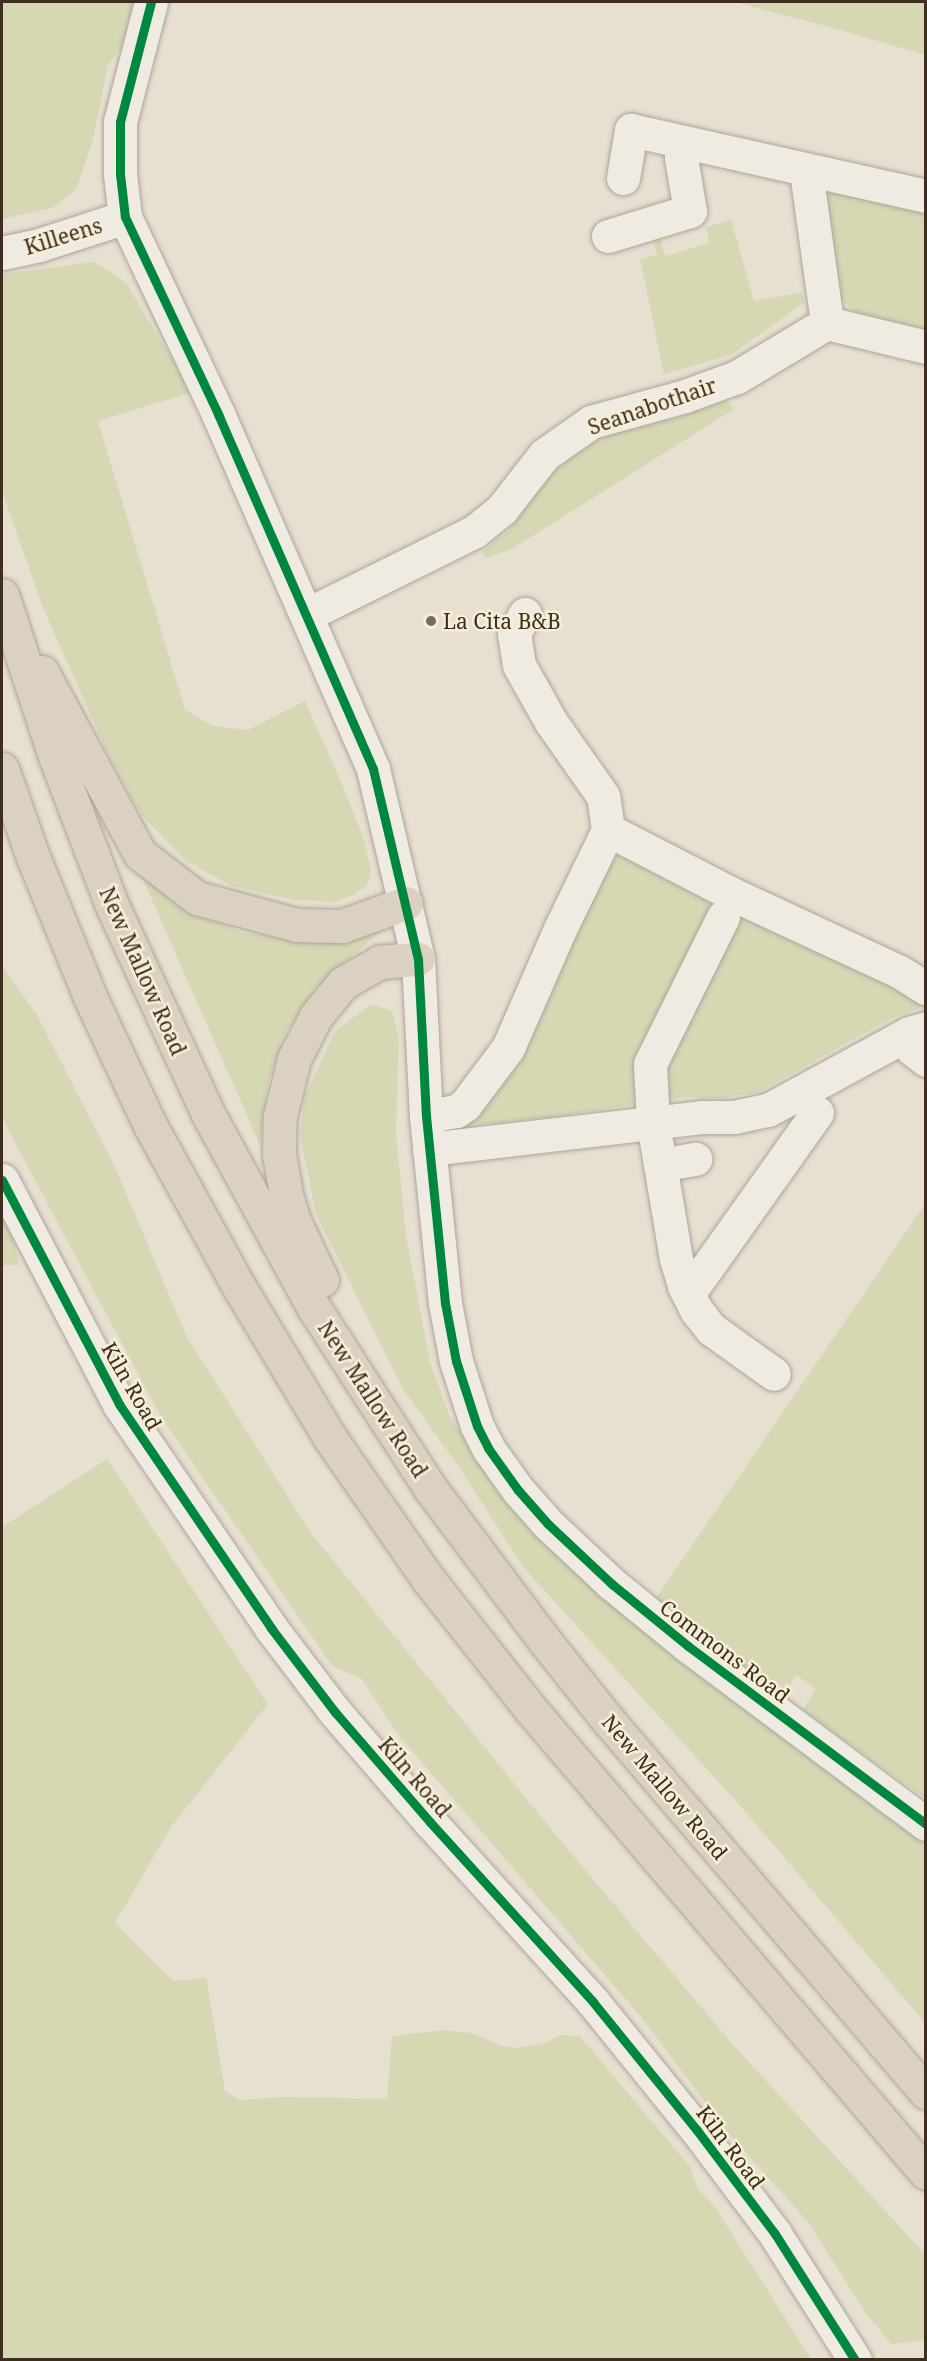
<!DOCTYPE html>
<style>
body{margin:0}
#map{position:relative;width:927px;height:2361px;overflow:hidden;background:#e7e0d1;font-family:"Noto Serif",serif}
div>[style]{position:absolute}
.green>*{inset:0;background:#d6d7b3}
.roads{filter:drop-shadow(0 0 2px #ada599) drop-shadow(0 0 2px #ada599)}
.minor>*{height:33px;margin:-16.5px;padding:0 16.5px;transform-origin:16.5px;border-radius:16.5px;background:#efebe3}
.highway>*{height:33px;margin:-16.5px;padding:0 16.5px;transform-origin:16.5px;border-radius:16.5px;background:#dad1c2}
.cycleway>*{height:9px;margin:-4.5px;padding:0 4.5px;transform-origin:4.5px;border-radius:4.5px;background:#00873e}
.dots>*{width:16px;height:16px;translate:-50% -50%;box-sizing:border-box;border:3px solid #f7eed8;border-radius:50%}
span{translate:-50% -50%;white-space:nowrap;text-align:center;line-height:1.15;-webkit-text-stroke:5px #f7eed8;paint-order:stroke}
.street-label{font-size:21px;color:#3d2e20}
.poi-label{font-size:21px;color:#3d2e20}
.left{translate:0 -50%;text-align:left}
.frame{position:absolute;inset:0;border:3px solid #3d2e20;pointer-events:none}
</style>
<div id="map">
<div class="green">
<div style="clip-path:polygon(2px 2px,136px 2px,129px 38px,108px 65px,93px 139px,76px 190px,52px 208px,2px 219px)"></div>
<div style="clip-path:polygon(734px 2px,925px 2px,925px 55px,837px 29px)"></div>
<div style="clip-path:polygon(833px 190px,925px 206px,925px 333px,872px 319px,854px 311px,839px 297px,823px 204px)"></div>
<div style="clip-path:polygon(731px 220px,754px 301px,801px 293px,805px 302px,731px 355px,664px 374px,640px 259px,657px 255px,653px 239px,660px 237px,665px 256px,709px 243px,706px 227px)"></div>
<div style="clip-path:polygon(95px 262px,126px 283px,192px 392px,98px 421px,185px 710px,213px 726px,248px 730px,305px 701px,342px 784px,364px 839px,371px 870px,368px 884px,354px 895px,335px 902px,293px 900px,232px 886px,186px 861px,140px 813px,108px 754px,43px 608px,2px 491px,2px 274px)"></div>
<div style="clip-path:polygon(726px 400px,734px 409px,512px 549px,484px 558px,483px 551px,508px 531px,544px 481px,564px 463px,600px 439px,622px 429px,676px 418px)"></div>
<div style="clip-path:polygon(629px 852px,925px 995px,925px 1005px,886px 1021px,759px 1092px,720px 1098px,685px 1097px,536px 1119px,458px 1126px,611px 856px)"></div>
<div style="clip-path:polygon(134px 859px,200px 914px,243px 933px,323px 941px,383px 929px,316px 988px,287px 1031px,268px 1082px,260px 1145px)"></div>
<div style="clip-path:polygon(2px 966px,37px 1015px,114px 1165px,187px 1337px,311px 1533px,564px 1845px,734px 2046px,925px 2254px,925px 2340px,891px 2344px,866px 2313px,807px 2221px,730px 2135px,641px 2017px,400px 1737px,361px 1678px,333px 1667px,161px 1417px,2px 1118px)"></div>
<div style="clip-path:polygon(371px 1004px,392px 1011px,399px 1038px,396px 1134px,406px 1236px,430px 1362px,449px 1415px,483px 1467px,925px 1824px,925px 2023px,744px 1810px,524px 1568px,457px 1464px,403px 1389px,316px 1214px,300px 1136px,305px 1096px,335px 1031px)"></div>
<div style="clip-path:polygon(925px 1204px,925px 1798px,803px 1710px,816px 1689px,796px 1675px,783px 1696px,699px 1637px,650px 1607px)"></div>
<div style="clip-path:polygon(2px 1214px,14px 1240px,19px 1265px,2px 1265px)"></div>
<div style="clip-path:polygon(107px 1459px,268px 1704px,171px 1827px,115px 1923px,173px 1981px,206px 1978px,225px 2091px,239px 2100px,286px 2097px,387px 2099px,392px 2036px,443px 2030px,471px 2033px,502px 2046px,518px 2048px,547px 2042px,560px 2035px,580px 2036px,691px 2168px,697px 2188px,715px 2207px,811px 2359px,2px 2359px,2px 1527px)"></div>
</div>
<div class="roads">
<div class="minor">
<div style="left:151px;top:2px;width:124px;rotate:104.5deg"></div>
<div style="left:120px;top:122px;width:52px;rotate:90deg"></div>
<div style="left:120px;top:174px;width:43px;rotate:83.4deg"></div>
<div style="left:125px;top:217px;width:218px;rotate:64.7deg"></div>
<div style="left:218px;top:414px;width:387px;rotate:66.4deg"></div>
<div style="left:373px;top:769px;width:195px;rotate:76.7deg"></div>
<div style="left:418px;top:959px;width:157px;rotate:87.1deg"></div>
<div style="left:426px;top:1116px;width:188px;rotate:84.2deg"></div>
<div style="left:445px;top:1303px;width:59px;rotate:79.3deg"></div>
<div style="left:456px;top:1361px;width:68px;rotate:72.1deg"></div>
<div style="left:477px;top:1426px;width:25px;rotate:63deg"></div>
<div style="left:488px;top:1448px;width:52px;rotate:54.5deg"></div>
<div style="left:518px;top:1490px;width:45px;rotate:48.6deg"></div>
<div style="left:548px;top:1524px;width:88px;rotate:43.2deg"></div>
<div style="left:612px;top:1584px;width:98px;rotate:39.2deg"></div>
<div style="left:688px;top:1646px;width:297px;rotate:36.8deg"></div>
<div style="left:806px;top:171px;width:153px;rotate:82.1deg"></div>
<div style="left:623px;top:178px;width:49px;rotate:-80.5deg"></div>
<div style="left:631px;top:130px;width:302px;rotate:12.6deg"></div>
<div style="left:608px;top:236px;width:86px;rotate:-17deg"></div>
<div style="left:690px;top:211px;width:55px;rotate:-99.5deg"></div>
<div style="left:681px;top:157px;width:15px;rotate:-82deg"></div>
<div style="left:2px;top:253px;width:38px;rotate:-12deg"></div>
<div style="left:39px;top:245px;width:90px;rotate:-18deg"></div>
<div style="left:827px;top:323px;width:102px;rotate:13.6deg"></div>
<div style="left:306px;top:615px;width:189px;rotate:-26.4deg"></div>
<div style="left:475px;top:531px;width:35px;rotate:-39deg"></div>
<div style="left:502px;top:509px;width:68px;rotate:-52.1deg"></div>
<div style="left:544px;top:455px;width:57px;rotate:-35.1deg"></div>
<div style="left:591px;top:422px;width:98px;rotate:-15.5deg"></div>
<div style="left:685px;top:396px;width:55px;rotate:-20.1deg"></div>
<div style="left:737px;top:377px;width:105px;rotate:-31deg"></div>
<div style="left:608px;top:830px;width:140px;rotate:27.3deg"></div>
<div style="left:732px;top:894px;width:185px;rotate:24.9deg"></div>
<div style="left:900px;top:972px;width:31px;rotate:32deg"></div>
<div style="left:723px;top:917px;width:164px;rotate:116.4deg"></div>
<div style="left:650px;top:1064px;width:59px;rotate:87.1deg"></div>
<div style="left:653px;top:1123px;width:138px;rotate:80.4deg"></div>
<div style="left:676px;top:1259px;width:28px;rotate:73deg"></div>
<div style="left:684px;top:1286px;width:28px;rotate:63deg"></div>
<div style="left:697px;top:1311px;width:23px;rotate:52deg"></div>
<div style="left:711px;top:1329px;width:77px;rotate:35.5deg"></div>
<div style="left:904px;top:1036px;width:15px;rotate:58deg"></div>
<div style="left:912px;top:1049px;width:18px;rotate:38deg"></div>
<div style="left:426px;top:1116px;width:30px;rotate:-9deg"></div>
<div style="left:456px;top:1111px;width:11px;rotate:-34deg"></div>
<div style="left:465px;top:1105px;width:71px;rotate:-53deg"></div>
<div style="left:508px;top:1048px;width:130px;rotate:-66.4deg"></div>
<div style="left:560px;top:929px;width:110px;rotate:-64.1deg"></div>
<div style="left:608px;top:830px;width:34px;rotate:-98deg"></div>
<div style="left:603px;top:796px;width:90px;rotate:-125.1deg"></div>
<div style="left:551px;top:722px;width:65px;rotate:-119.3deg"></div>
<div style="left:519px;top:665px;width:32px;rotate:-99deg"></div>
<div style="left:514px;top:633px;width:22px;rotate:-60deg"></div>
<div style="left:429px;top:1149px;width:274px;rotate:-6.7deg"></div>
<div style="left:701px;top:1117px;width:33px"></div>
<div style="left:734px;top:1117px;width:35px;rotate:-12deg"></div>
<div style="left:768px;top:1110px;width:161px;rotate:-28.6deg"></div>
<div style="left:909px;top:1033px;width:18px;rotate:-16deg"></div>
<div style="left:660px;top:1165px;width:36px;rotate:-10deg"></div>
<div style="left:2px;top:1180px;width:253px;rotate:62.4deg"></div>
<div style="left:119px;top:1404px;width:271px;rotate:55.8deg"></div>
<div style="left:271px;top:1628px;width:106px;rotate:52.7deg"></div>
<div style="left:335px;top:1712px;width:145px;rotate:49.2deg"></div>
<div style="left:430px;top:1822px;width:243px;rotate:47.8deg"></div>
<div style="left:593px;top:2002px;width:164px;rotate:51deg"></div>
<div style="left:696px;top:2129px;width:131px;rotate:53deg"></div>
<div style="left:775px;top:2234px;width:149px;rotate:57.6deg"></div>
<div style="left:684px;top:1286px;width:12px;rotate:-14deg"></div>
<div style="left:696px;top:1283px;width:209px;rotate:-54.6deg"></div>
</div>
<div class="highway">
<div style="left:2px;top:595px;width:169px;rotate:71.8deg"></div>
<div style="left:55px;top:756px;width:157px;rotate:69.1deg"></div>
<div style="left:111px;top:903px;width:230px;rotate:65.3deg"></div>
<div style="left:207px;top:1112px;width:223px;rotate:61.4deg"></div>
<div style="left:314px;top:1308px;width:214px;rotate:57.2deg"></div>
<div style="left:430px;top:1488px;width:190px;rotate:53.1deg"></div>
<div style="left:544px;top:1640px;width:101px;rotate:51.4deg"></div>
<div style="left:607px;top:1719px;width:491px;rotate:49.5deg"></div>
<div style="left:42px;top:672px;width:207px;rotate:61.7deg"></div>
<div style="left:140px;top:854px;width:72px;rotate:37.7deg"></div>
<div style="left:197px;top:898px;width:104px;rotate:15.1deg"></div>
<div style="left:297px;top:925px;width:45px;rotate:1.3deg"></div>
<div style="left:342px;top:926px;width:68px;rotate:-19.8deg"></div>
<div style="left:2px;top:769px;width:93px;rotate:70.6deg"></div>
<div style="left:33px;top:857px;width:151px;rotate:67.8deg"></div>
<div style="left:90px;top:997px;width:144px;rotate:64.9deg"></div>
<div style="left:151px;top:1127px;width:183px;rotate:61.2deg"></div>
<div style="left:239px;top:1287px;width:176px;rotate:58.9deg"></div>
<div style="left:330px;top:1438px;width:172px;rotate:55.2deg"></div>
<div style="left:428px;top:1579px;width:168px;rotate:51.8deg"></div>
<div style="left:532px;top:1711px;width:607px;rotate:49.54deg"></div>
<div style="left:322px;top:1280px;width:65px;rotate:-115.4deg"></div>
<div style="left:294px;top:1221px;width:28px;rotate:-107deg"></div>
<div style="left:286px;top:1194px;width:40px;rotate:-100deg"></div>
<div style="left:279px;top:1155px;width:39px;rotate:-89deg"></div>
<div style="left:280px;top:1116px;width:59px;rotate:-76.2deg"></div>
<div style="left:294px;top:1059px;width:48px;rotate:-62.9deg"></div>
<div style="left:316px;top:1016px;width:43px;rotate:-50.7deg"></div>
<div style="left:343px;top:983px;width:43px;rotate:-29.6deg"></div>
<div style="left:380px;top:962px;width:38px;rotate:-5deg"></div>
</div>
</div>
<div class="cycleway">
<div style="left:151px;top:2px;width:124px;rotate:104.5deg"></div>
<div style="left:120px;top:122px;width:52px;rotate:90deg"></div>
<div style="left:120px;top:174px;width:43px;rotate:83.4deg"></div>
<div style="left:125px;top:217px;width:218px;rotate:64.7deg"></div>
<div style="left:218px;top:414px;width:387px;rotate:66.4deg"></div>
<div style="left:373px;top:769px;width:195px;rotate:76.7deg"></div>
<div style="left:418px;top:959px;width:157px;rotate:87.1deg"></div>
<div style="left:426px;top:1116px;width:188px;rotate:84.2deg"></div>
<div style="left:445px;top:1303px;width:59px;rotate:79.3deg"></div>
<div style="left:456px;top:1361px;width:68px;rotate:72.1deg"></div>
<div style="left:477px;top:1426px;width:25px;rotate:63deg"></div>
<div style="left:488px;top:1448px;width:52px;rotate:54.5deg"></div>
<div style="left:518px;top:1490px;width:45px;rotate:48.6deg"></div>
<div style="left:548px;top:1524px;width:88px;rotate:43.2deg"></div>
<div style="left:612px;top:1584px;width:98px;rotate:39.2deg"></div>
<div style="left:688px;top:1646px;width:297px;rotate:36.8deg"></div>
<div style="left:2px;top:1180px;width:253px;rotate:62.4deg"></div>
<div style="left:119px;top:1404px;width:271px;rotate:55.8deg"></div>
<div style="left:271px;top:1628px;width:106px;rotate:52.7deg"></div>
<div style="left:335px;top:1712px;width:145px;rotate:49.2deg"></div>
<div style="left:430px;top:1822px;width:243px;rotate:47.8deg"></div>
<div style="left:593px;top:2002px;width:164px;rotate:51deg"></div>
<div style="left:696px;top:2129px;width:131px;rotate:53deg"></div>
<div style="left:775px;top:2234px;width:149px;rotate:57.6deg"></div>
</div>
<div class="dots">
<div style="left:431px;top:621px;background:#786c5e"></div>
</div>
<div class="street-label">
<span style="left:63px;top:236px;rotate:-17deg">Killeens</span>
<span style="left:652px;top:406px;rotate:-19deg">Seanabothair</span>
<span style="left:143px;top:971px;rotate:66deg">New Mallow Road</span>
<span style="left:132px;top:1386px;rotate:60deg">Kiln Road</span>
<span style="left:373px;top:1399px;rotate:57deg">New Mallow Road</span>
<span style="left:725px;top:1651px;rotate:37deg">Commons Road</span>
<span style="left:415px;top:1777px;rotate:49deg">Kiln Road</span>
<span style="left:665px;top:1787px;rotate:50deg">New Mallow Road</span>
<span style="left:731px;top:2147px;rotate:53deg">Kiln Road</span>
</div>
<div class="poi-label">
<span class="left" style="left:443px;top:621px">La Cita B&amp;B</span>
</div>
<div class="frame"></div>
</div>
